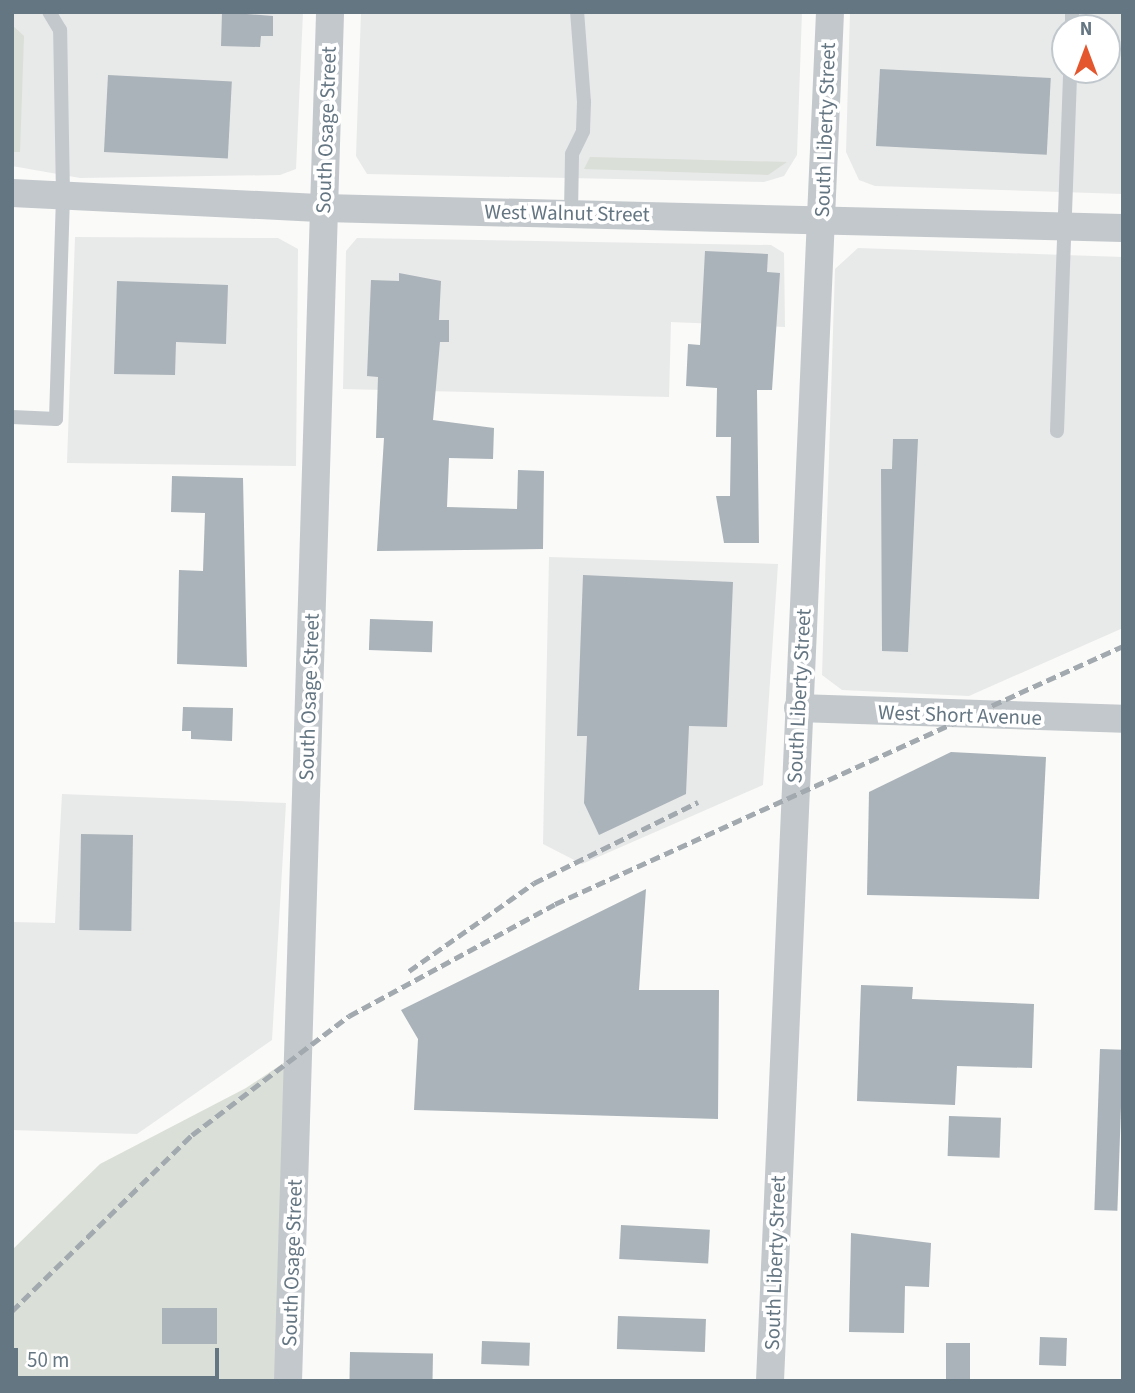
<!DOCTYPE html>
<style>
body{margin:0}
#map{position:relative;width:1135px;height:1393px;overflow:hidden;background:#fafaf8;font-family:"Source Sans 3",sans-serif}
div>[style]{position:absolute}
.built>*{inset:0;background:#e8e9e9}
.green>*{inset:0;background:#dadfd7}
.building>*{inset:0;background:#aab3b9;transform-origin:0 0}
.service>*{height:14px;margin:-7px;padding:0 7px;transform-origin:7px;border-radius:7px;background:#c3c8cc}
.minor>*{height:28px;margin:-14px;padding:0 14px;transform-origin:14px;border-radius:14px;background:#c3c8cc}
.rail>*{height:5px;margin-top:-2.5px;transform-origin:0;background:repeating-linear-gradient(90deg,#a2aab0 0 10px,transparent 0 15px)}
span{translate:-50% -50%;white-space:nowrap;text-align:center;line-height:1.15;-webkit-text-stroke:7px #fff;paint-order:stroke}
.street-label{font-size:21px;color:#657683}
.frame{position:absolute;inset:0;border:14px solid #657683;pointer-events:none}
.north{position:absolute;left:1051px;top:14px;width:70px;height:70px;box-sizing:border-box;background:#fff;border:2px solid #c1c8cd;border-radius:50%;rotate:0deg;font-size:19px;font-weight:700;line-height:28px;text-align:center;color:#657683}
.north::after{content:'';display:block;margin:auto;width:24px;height:32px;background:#e4572e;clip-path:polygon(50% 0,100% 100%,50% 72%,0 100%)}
.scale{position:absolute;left:14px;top:1348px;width:205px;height:32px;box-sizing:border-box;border:4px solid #657683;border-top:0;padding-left:9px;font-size:21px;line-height:24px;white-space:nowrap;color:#657683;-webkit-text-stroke:5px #fff;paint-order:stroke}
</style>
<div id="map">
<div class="built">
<div style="clip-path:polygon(12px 12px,303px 12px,296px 169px,280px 175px,80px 178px,12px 166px)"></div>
<div style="clip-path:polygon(361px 12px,802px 12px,797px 155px,784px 176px,764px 182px,367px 174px,356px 156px)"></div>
<div style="clip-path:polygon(evenodd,850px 12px,1123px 12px,1123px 194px,875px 186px,859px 180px,846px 152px,850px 12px,1065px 28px,1107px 28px,1107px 70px,1065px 70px,1065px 28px)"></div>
<div style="clip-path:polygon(75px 237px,278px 238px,298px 249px,296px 466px,67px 463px)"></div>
<div style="clip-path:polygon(357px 238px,771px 245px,784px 253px,785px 327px,671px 322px,669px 397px,343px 389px,346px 251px)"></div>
<div style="clip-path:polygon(858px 248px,1123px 257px,1123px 628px,969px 696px,842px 690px,822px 675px,835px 269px)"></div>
<div style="clip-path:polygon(549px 557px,778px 564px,763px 785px,582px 864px,543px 844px)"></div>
<div style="clip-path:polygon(62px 794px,286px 803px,272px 1040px,137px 1134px,12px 1130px,12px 922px,55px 923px)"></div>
</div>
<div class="green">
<div style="clip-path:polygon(12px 25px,24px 36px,20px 152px,12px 152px)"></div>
<div style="clip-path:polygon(590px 157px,787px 162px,768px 175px,584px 169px)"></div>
<div style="clip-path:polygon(300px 1052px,288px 1381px,12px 1381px,12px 1250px,100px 1164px,246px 1088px)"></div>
</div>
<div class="building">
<div style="clip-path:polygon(222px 12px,273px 16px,273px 36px,261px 36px,260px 47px,221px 46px)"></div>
<div style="left:880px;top:69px;width:171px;height:77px;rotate:3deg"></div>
<div style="left:108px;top:75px;width:124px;height:77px;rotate:3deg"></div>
<div style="clip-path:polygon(705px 251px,768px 254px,767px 272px,780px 273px,772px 390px,757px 390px,759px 543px,724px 543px,716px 496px,730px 496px,731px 437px,716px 437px,717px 388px,686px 386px,688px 344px,700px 345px)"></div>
<div style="clip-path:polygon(399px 273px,441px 281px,439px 320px,449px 320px,449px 342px,440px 342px,433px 420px,494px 428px,493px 459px,449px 458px,447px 507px,517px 509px,518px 470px,544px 471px,543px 549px,377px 551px,384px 438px,376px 438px,378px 377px,367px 376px,371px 280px,399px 281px)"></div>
<div style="clip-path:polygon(117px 281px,228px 285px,226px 344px,176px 342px,175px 375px,114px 374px)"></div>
<div style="clip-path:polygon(893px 439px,918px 439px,908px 652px,882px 651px,881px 469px,892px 469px)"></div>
<div style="clip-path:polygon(172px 476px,243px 478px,247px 667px,177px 664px,179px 570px,203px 571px,205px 513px,171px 512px)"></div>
<div style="clip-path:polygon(583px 575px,733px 582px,727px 727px,689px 726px,686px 794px,599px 835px,584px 803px,587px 736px,577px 736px)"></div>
<div style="left:370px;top:619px;width:63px;height:31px;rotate:2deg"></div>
<div style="clip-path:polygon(183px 707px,233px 708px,232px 741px,191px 739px,191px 731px,182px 731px)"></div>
<div style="clip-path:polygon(951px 752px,1046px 757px,1039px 899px,867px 895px,869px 792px)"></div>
<div style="left:81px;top:834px;width:52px;height:96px;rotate:1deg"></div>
<div style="clip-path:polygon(646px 889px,639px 990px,719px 990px,718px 1119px,414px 1110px,418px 1039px,401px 1010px)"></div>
<div style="clip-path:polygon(861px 985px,913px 987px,912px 999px,1034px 1004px,1032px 1068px,957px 1066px,955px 1105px,857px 1101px)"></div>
<div style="left:1100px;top:1049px;width:23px;height:161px;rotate:2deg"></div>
<div style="left:949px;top:1116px;width:52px;height:40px;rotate:2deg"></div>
<div style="left:621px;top:1225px;width:89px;height:34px;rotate:3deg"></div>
<div style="clip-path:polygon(851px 1233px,931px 1243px,929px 1287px,905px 1286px,904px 1333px,849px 1332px)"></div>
<div style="left:162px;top:1308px;width:55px;height:36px"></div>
<div style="left:618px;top:1316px;width:88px;height:33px;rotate:2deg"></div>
<div style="left:1040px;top:1337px;width:27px;height:28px;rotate:2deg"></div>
<div style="left:482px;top:1341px;width:48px;height:23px;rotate:2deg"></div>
<div style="left:946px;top:1343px;width:24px;height:38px"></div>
<div style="left:350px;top:1352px;width:83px;height:29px;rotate:1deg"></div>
</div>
<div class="service">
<div style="left:1072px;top:28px;width:16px;rotate:-90deg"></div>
<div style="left:571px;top:213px;width:59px;rotate:-89deg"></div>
<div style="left:572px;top:154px;width:25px;rotate:-64deg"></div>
<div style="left:583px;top:131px;width:29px;rotate:-88deg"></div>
<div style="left:584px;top:102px;width:90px;rotate:-94.4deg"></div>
<div style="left:12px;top:417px;width:44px;rotate:2.6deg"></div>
<div style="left:56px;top:419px;width:224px;rotate:-88.2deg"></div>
<div style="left:63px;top:195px;width:165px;rotate:-91deg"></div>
<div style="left:60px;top:30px;width:21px;rotate:-121deg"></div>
<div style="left:1057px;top:431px;width:361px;rotate:-87.9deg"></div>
</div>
<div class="minor">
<div style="left:12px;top:193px;width:312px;rotate:2.8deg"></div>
<div style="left:324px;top:208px;width:799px;rotate:1.43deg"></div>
<div style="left:798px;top:708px;width:325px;rotate:1.9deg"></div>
<div style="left:288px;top:1381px;width:1370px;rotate:-88.24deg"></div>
<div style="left:770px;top:1381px;width:1370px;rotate:-87.49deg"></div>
</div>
<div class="rail">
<div style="left:409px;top:971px;width:153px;rotate:-35.1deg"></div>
<div style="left:534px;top:883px;width:183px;rotate:-26.3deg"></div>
<div style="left:12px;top:1311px;width:252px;rotate:-44.4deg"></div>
<div style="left:192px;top:1135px;width:197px;rotate:-37.2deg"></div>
<div style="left:349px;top:1016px;width:234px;rotate:-28.5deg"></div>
<div style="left:555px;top:904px;width:624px;rotate:-24.43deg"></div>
</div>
<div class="street-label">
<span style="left:326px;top:130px;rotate:-88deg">South Osage Street</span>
<span style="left:825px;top:130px;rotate:-88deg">South Liberty Street</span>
<span style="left:567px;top:213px;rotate:1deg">West Walnut Street</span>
<span style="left:799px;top:696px;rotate:-87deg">South Liberty Street</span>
<span style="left:309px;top:697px;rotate:-88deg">South Osage Street</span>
<span style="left:960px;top:715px;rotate:2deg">West Short Avenue</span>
<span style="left:292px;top:1263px;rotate:-88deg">South Osage Street</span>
<span style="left:775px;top:1263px;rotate:-88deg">South Liberty Street</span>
</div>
<div class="frame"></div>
<div class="north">N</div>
<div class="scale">50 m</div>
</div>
